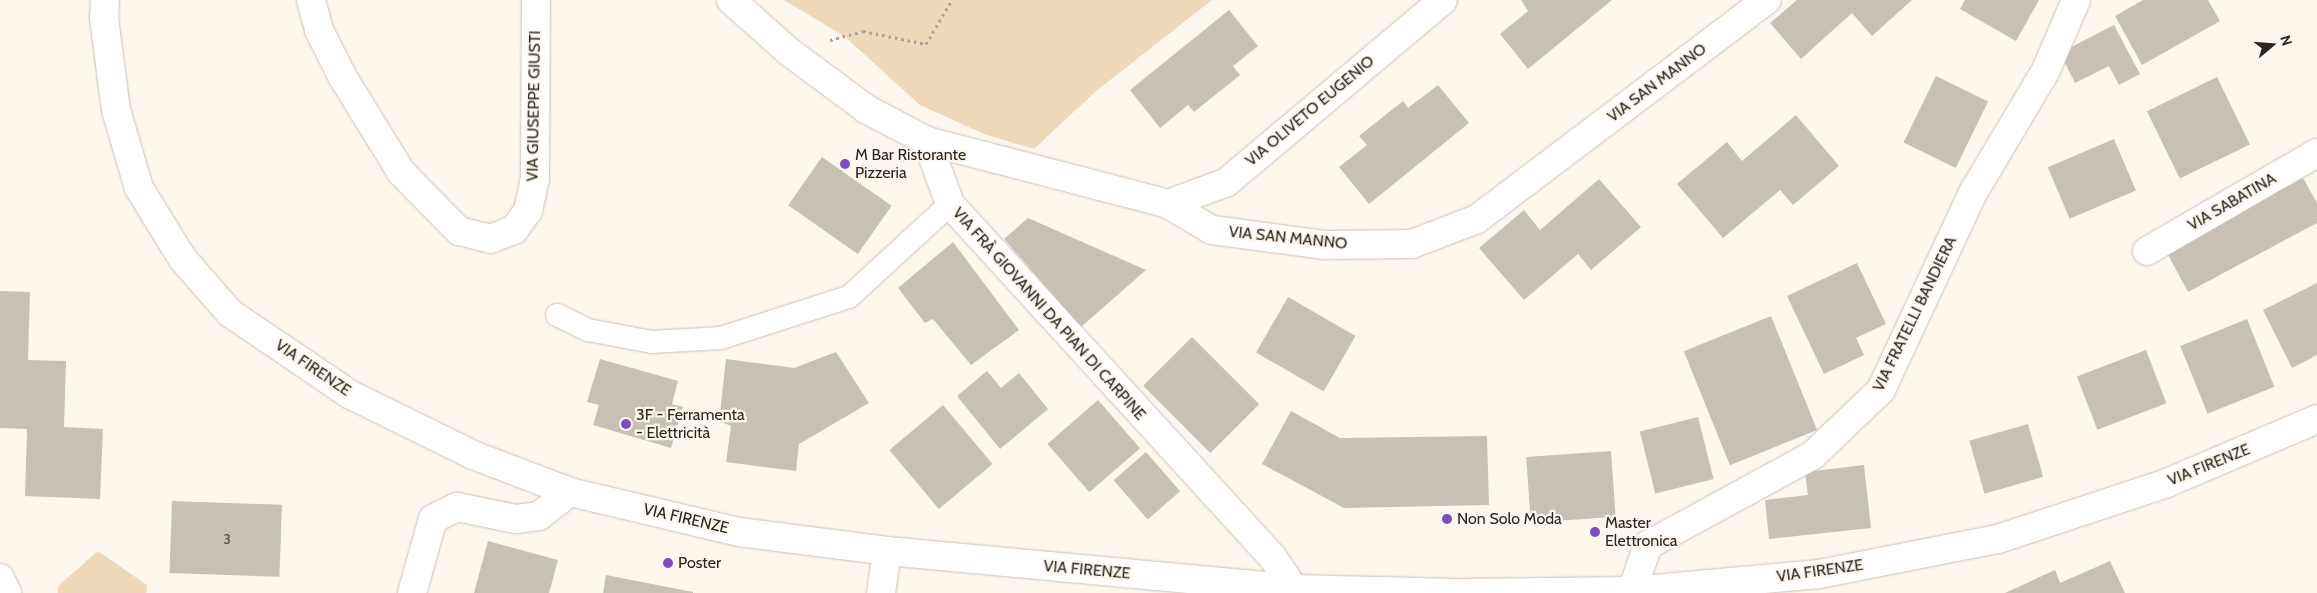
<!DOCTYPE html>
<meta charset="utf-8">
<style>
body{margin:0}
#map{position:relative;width:2317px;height:593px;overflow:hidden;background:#fef7ee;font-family:Cabin,sans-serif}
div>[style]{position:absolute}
.green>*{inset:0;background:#efd7b9}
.building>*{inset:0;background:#c8c0b5;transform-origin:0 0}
.path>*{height:3px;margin-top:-1.5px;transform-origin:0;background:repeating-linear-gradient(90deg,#a6a19a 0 2.5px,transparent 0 6.5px)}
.roads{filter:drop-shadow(0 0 1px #cac1b6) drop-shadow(0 0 1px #cac1b6)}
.service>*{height:22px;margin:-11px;padding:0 11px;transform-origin:11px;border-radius:11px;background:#fff}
.minor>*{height:28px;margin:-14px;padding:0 14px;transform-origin:14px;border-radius:14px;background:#fff}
.secondary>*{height:28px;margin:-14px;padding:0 14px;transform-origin:14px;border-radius:14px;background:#fff}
.dots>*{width:14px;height:14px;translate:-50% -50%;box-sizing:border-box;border:2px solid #fef7ee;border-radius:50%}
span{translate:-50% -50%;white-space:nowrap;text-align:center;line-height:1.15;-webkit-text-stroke:4.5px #fef7ee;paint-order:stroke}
.number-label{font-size:14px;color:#524d48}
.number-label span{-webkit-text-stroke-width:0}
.street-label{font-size:16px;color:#2a2723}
.poi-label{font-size:16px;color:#2a2723}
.left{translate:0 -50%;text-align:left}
.north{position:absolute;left:2247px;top:20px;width:50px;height:50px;-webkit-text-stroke:4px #fef7ee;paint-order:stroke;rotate:72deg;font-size:14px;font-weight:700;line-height:20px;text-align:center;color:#2a2723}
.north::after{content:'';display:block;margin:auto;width:18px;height:22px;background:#2a2723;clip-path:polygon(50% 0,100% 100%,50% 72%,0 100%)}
</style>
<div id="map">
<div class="green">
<div style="clip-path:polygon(784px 0,1212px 0,1095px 92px,1034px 149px,984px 134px,920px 105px,844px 36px)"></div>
<div style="clip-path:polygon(98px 551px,147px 585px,146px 593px,58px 593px,58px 586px)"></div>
</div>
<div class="building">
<div style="clip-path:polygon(1521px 0,1612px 0,1528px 69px,1500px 34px,1528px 11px)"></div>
<div style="clip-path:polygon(1797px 0,1912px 0,1872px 36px,1852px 13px,1801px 59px,1770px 23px)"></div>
<div style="clip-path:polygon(1965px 0,2039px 0,2016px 41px,1960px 9px)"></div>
<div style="clip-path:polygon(2143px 0,2208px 0,2220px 21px,2142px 65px,2115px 16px)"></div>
<div style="clip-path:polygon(1229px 10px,1258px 46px,1233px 66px,1240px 75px,1194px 112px,1188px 105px,1160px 128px,1130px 90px)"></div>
<div style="clip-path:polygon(2114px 25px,2140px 74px,2119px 85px,2109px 66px,2075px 83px,2060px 53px)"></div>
<div style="left:1936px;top:76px;width:58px;height:74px;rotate:26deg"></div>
<div style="left:2217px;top:77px;width:75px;height:78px;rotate:64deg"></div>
<div style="clip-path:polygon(1438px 85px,1469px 123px,1369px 204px,1339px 167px,1367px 145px,1359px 136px,1403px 101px,1408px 108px)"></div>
<div style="clip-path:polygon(1796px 115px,1839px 166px,1793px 205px,1780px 190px,1723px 238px,1677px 184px,1727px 142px,1742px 161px)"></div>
<div style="left:2114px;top:139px;width:56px;height:72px;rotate:67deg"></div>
<div style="left:822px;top:157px;width:85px;height:59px;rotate:35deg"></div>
<div style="clip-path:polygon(2303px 178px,2317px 203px,2317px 223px,2188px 292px,2166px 251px)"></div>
<div style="clip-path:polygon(1599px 179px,1641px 227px,1591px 270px,1578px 254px,1524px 300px,1479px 248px,1524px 210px,1540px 230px)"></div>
<div style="clip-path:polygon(1028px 218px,1146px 270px,1081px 327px,1004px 239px)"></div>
<div style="clip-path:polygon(953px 242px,1019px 330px,971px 365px,933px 319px,925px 323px,898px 288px)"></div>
<div style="clip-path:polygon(1857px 263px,1886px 324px,1856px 338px,1864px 355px,1824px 374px,1787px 296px)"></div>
<div style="clip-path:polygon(2317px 283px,2317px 355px,2292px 368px,2263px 310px)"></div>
<div style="clip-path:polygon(0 291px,30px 292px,28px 360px,66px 361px,64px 427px,103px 429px,100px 499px,25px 496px,27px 429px,0 428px)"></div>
<div style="left:1288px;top:297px;width:78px;height:64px;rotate:30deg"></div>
<div style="left:1771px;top:316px;width:123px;height:94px;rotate:68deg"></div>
<div style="left:2247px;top:319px;width:73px;height:72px;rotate:68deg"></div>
<div style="left:1192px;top:337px;width:95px;height:69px;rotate:45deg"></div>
<div style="left:2146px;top:350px;width:57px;height:74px;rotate:69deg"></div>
<div style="clip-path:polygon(836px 352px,869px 403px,799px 444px,796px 471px,726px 462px,731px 426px,719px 421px,726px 359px,794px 368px)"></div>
<div style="clip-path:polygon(600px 359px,678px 381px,672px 404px,683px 407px,671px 448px,593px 425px,599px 405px,587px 402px)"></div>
<div style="clip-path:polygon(987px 371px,1001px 388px,1019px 373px,1048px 409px,1000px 449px,957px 396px)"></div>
<div style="left:1098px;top:400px;width:64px;height:67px;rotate:49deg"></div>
<div style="left:943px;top:405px;width:77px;height:70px;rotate:50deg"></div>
<div style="clip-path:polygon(1291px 411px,1340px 438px,1487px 436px,1489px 505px,1344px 508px,1262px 464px)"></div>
<div style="left:1698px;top:417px;width:64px;height:60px;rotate:76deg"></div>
<div style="left:2028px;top:424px;width:55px;height:61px;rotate:74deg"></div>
<div style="left:1611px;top:451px;width:66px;height:85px;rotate:86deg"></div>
<div style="left:1146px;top:452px;width:52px;height:43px;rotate:49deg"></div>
<div style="clip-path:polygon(1864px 465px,1871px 528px,1769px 539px,1765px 500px,1808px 495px,1805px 472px)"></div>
<div style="left:172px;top:501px;width:110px;height:72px;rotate:2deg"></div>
<div style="clip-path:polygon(488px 541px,558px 560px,549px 593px,474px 593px)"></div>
<div style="clip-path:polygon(2110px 561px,2125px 593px,2005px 593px,2055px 570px,2060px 583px)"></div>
<div style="clip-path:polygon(606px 575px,693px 592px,693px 593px,603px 593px)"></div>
</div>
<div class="path">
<div style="left:830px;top:40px;width:34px;rotate:-15deg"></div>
<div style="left:863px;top:31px;width:64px;rotate:11.7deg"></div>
<div style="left:926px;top:44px;width:51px;rotate:-59.4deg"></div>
</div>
<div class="roads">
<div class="service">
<div style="left:557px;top:315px;width:34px;rotate:26deg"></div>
<div style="left:588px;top:330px;width:65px;rotate:10.6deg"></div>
<div style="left:652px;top:342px;width:69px;rotate:-3.3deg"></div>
<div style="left:721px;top:338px;width:134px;rotate:-17.8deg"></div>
<div style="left:849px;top:297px;width:137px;rotate:-42.6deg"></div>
</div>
<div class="minor">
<div style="left:311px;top:0;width:31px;rotate:75deg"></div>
<div style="left:319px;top:30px;width:51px;rotate:63.4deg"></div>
<div style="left:342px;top:76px;width:113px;rotate:58.4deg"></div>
<div style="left:401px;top:172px;width:83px;rotate:45.5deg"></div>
<div style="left:459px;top:231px;width:32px;rotate:14deg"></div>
<div style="left:490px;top:239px;width:26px;rotate:-21deg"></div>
<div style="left:514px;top:230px;width:24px;rotate:-54deg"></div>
<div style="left:528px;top:211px;width:33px;rotate:-78deg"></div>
<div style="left:535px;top:179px;width:179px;rotate:-89.7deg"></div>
<div style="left:731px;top:0;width:76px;rotate:41.8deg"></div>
<div style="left:788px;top:51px;width:97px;rotate:36.6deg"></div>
<div style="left:866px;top:109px;width:69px;rotate:27.7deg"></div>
<div style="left:927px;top:141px;width:249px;rotate:14.6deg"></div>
<div style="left:1168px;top:204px;width:51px;rotate:30.6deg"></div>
<div style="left:1212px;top:230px;width:113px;rotate:7.6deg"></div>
<div style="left:1324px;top:245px;width:88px;rotate:-0.7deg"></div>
<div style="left:1412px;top:244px;width:70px;rotate:-21deg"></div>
<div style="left:1477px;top:219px;width:363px;rotate:-37.1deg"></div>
<div style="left:927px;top:141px;width:67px;rotate:69.9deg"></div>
<div style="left:950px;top:204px;width:479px;rotate:47.6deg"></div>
<div style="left:1273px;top:558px;width:37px;rotate:56deg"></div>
<div style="left:1168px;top:204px;width:63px;rotate:-20.4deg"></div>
<div style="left:1227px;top:182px;width:282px;rotate:-40.1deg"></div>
<div style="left:2147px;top:251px;width:196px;rotate:-30deg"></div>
<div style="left:0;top:578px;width:17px;rotate:65deg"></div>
<div style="left:1632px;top:591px;width:49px;rotate:-70.8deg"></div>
<div style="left:1648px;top:545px;width:188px;rotate:-28.6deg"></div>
<div style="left:1813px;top:455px;width:94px;rotate:-43.7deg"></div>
<div style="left:1881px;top:390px;width:220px;rotate:-65deg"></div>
<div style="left:1974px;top:191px;width:141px;rotate:-59.2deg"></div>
<div style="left:2046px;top:70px;width:76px;rotate:-66.8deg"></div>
<div style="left:412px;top:593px;width:77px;rotate:-74.2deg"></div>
<div style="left:433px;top:519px;width:27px;rotate:-27deg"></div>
<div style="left:457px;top:507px;width:60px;rotate:11.5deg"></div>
<div style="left:516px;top:519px;width:23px;rotate:-7deg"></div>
<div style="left:539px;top:516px;width:39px;rotate:-38deg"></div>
<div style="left:881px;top:593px;width:42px;rotate:-81.9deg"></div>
</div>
<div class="secondary">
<div style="left:105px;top:0;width:18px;rotate:93deg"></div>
<div style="left:104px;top:18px;width:93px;rotate:82.6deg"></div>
<div style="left:116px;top:110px;width:81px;rotate:73.6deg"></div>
<div style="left:139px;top:188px;width:82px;rotate:58.4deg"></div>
<div style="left:182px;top:258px;width:73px;rotate:48.9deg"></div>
<div style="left:230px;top:313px;width:144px;rotate:34.2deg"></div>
<div style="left:349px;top:394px;width:138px;rotate:26.2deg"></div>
<div style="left:473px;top:455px;width:104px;rotate:20.9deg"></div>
<div style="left:570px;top:492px;width:174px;rotate:13.3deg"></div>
<div style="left:739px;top:532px;width:149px;rotate:7.3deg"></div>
<div style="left:887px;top:551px;width:409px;rotate:5.3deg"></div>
<div style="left:1294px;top:589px;width:169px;rotate:1.4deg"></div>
<div style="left:1463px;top:593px;width:169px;rotate:-0.7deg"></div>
<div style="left:1632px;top:591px;width:188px;rotate:-5.2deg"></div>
<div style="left:1819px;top:574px;width:182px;rotate:-11.1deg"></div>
<div style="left:1998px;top:539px;width:178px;rotate:-18.3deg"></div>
<div style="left:2167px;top:483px;width:163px;rotate:-23.1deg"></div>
</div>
</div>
<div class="dots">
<div style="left:845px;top:164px;background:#7c4cc4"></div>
<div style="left:626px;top:424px;background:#7c4cc4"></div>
<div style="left:1447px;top:519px;background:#7c4cc4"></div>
<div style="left:1595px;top:532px;background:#7c4cc4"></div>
<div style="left:668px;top:563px;background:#7c4cc4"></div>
</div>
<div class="number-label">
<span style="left:227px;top:539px">3</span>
</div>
<div class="street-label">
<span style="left:1657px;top:83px;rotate:-37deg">VIA SAN MANNO</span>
<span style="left:534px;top:106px;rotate:-89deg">VIA GIUSEPPE GIUSTI</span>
<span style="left:1310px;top:111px;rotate:-40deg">VIA OLIVETO EUGENIO</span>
<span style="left:2232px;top:202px;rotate:-30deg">VIA SABATINA</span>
<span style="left:1288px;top:238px;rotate:6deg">VIA SAN MANNO</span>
<span style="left:1049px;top:314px;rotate:48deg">VIA FRÀ GIOVANNI DA PIAN DI CARPINE</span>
<span style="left:1915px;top:314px;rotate:-64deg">VIA FRATELLI BANDIERA</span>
<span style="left:313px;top:368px;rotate:34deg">VIA FIRENZE</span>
<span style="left:2209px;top:465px;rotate:-22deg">VIA FIRENZE</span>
<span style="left:686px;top:519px;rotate:13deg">VIA FIRENZE</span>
<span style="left:1087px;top:570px;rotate:5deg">VIA FIRENZE</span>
<span style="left:1820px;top:571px;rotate:-8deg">VIA FIRENZE</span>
</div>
<div class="poi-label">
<span class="left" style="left:855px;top:164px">M Bar Ristorante<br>Pizzeria</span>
<span class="left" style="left:636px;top:424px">3F - Ferramenta<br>- Elettricità</span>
<span class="left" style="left:1457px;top:519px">Non Solo Moda</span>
<span class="left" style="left:1605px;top:532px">Master<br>Elettronica</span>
<span class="left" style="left:678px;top:563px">Poster</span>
</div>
<div class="north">N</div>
</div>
